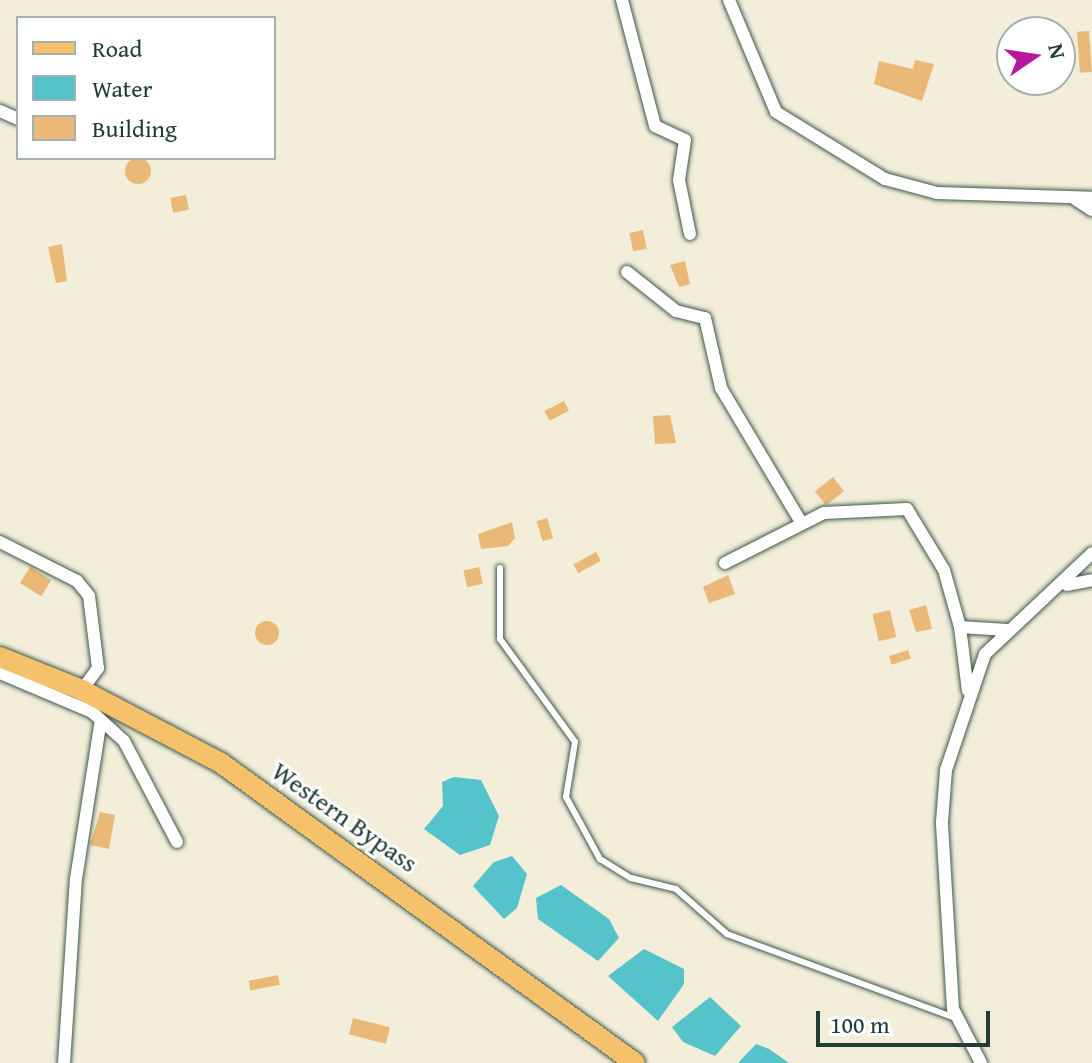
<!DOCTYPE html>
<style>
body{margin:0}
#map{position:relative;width:1092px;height:1063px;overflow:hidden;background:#f2eed9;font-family:"Gentium Book Plus",serif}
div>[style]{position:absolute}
.water>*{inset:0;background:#55c3ca}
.building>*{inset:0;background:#eab977;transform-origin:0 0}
.round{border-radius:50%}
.roads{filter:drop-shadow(0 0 2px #3f584d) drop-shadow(0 0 2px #3f584d)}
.lane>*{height:6px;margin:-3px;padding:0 3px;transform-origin:3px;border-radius:3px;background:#fff}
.street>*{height:12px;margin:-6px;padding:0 6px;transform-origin:6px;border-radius:6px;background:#fff}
.primary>*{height:20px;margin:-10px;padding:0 10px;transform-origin:10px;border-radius:10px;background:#f5c16b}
span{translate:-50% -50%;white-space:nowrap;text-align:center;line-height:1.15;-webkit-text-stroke:6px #fff;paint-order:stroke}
.street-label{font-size:26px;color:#1f3d34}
.legend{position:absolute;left:16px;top:16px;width:260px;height:144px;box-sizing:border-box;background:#fff;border:2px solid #a5b1ae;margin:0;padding:10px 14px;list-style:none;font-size:24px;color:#1f3d34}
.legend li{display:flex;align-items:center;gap:16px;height:40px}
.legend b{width:40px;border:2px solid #a5b1ae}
.north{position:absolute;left:996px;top:16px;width:80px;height:80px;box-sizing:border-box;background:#fff;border:2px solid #a5b1ae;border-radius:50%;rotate:77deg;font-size:22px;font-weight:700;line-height:32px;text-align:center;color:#1f3d34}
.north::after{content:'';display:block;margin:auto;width:28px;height:36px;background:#b5179e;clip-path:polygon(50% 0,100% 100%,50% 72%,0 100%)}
.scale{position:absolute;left:816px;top:1011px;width:174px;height:36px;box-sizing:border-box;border:4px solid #1f3d34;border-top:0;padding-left:10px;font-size:24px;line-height:28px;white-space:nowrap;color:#1f3d34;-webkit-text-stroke:6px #fff;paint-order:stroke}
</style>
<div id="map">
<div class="water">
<div style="clip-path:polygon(454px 777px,481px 780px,499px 816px,490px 845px,460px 855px,424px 829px,443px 806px,442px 782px)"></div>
<div style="clip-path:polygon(512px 856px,527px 874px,517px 908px,504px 919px,473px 886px,494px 862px)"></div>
<div style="clip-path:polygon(561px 885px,609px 919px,619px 938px,598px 961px,538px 919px,536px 898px)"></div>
<div style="clip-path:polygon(644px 949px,684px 969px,684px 984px,658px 1021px,608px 976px)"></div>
<div style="clip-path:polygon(710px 997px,741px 1026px,715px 1056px,683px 1042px,672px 1027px)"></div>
<div style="clip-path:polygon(756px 1044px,769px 1049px,789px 1063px,738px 1063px)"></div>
</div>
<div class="building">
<div style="left:1089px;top:31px;width:41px;height:12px;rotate:86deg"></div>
<div style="clip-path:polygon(915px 60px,934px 64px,922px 101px,874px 84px,879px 61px,913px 69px)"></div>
<div class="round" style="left:125px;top:158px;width:26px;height:26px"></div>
<div style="left:186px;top:195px;width:15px;height:16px;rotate:79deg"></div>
<div style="left:643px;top:230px;width:19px;height:14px;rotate:78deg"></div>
<div style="clip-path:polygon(62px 244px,67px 281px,56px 283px,48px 247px)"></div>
<div style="clip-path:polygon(685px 261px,690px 284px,679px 287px,670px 265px)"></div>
<div style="left:564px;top:401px;width:11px;height:22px;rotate:63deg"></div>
<div style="clip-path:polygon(670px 415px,676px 443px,655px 444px,653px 416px)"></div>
<div style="left:833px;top:477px;width:18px;height:23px;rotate:52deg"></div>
<div style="left:547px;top:518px;width:21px;height:11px;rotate:73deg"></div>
<div style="clip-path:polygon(512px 522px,515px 538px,508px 546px,481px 549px,478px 534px)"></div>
<div style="left:596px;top:552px;width:10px;height:26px;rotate:61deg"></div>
<div style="left:30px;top:567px;width:25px;height:19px;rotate:32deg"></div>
<div style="left:479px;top:567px;width:17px;height:16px;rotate:77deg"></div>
<div style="clip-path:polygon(728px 575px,735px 594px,709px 603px,703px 587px)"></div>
<div style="clip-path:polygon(926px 605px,932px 629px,916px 632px,909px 610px)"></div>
<div style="left:890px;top:610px;width:28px;height:18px;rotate:77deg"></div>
<div class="round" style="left:255px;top:621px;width:24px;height:24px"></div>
<div style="left:908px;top:650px;width:9px;height:20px;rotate:72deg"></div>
<div style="clip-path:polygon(100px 812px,115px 815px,109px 849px,90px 845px)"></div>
<div style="left:278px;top:975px;width:10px;height:30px;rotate:79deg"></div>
<div style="left:353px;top:1018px;width:38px;height:17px;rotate:14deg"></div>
</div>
<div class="roads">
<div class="lane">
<div style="left:500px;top:568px;width:71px;rotate:90deg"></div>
<div style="left:500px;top:639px;width:127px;rotate:53.9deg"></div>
<div style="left:575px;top:742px;width:56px;rotate:99.3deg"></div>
<div style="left:566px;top:797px;width:71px;rotate:61.3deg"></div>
<div style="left:600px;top:859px;width:36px;rotate:32deg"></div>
<div style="left:631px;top:878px;width:46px;rotate:13.7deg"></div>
<div style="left:676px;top:889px;width:68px;rotate:41.4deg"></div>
<div style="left:727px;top:934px;width:246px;rotate:20.2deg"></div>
</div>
<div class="street">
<div style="left:622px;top:0;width:130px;rotate:75.3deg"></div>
<div style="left:655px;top:126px;width:33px;rotate:25deg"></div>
<div style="left:685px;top:140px;width:40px;rotate:98.5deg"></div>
<div style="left:679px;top:180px;width:55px;rotate:78.5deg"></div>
<div style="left:729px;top:0;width:121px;rotate:67.2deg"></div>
<div style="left:776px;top:112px;width:128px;rotate:31.6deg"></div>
<div style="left:885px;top:179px;width:54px;rotate:15.1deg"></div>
<div style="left:937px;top:193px;width:155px;rotate:1.8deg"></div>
<div style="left:0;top:111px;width:20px;rotate:24deg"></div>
<div style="left:1075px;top:199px;width:20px;rotate:33deg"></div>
<div style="left:627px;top:272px;width:63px;rotate:38.5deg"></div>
<div style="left:676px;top:311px;width:30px;rotate:14deg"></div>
<div style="left:705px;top:318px;width:72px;rotate:77.1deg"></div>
<div style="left:721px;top:388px;width:156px;rotate:59.2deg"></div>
<div style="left:0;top:542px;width:86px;rotate:26.9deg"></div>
<div style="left:77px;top:581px;width:19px;rotate:51deg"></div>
<div style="left:89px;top:596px;width:73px;rotate:82.9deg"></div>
<div style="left:98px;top:668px;width:27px;rotate:126deg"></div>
<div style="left:725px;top:563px;width:111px;rotate:-26.8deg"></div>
<div style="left:824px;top:513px;width:83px;rotate:-2.8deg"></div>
<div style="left:907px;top:509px;width:71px;rotate:58.8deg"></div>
<div style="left:944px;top:570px;width:59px;rotate:74.3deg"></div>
<div style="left:960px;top:627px;width:47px;rotate:3.7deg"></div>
<div style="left:1067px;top:585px;width:25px;rotate:-11deg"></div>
<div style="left:960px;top:627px;width:64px;rotate:82.9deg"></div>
<div style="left:0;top:673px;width:100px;rotate:23deg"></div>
<div style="left:92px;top:712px;width:43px;rotate:42.2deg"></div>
<div style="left:124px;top:741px;width:114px;rotate:62.3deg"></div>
<div style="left:64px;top:1063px;width:184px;rotate:-86.3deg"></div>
<div style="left:76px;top:879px;width:161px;rotate:-81.1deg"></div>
<div style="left:981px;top:1063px;width:61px;rotate:-117.4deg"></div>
<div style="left:953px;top:1009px;width:187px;rotate:-93.4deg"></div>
<div style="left:942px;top:822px;width:52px;rotate:-85.6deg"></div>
<div style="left:946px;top:770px;width:122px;rotate:-71.4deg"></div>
<div style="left:985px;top:654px;width:147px;rotate:-43.3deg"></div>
</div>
<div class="primary">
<div style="left:0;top:657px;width:88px;rotate:21.9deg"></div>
<div style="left:82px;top:690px;width:157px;rotate:27.7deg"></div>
<div style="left:221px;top:763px;width:511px;rotate:35.93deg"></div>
</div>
</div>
<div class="street-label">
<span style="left:345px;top:817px;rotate:35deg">Western Bypass</span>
</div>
<ul class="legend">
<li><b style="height:10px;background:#f5c16b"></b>Road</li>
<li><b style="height:22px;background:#55c3ca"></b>Water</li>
<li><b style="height:22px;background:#eab977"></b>Building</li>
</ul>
<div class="north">N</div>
<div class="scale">100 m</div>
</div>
